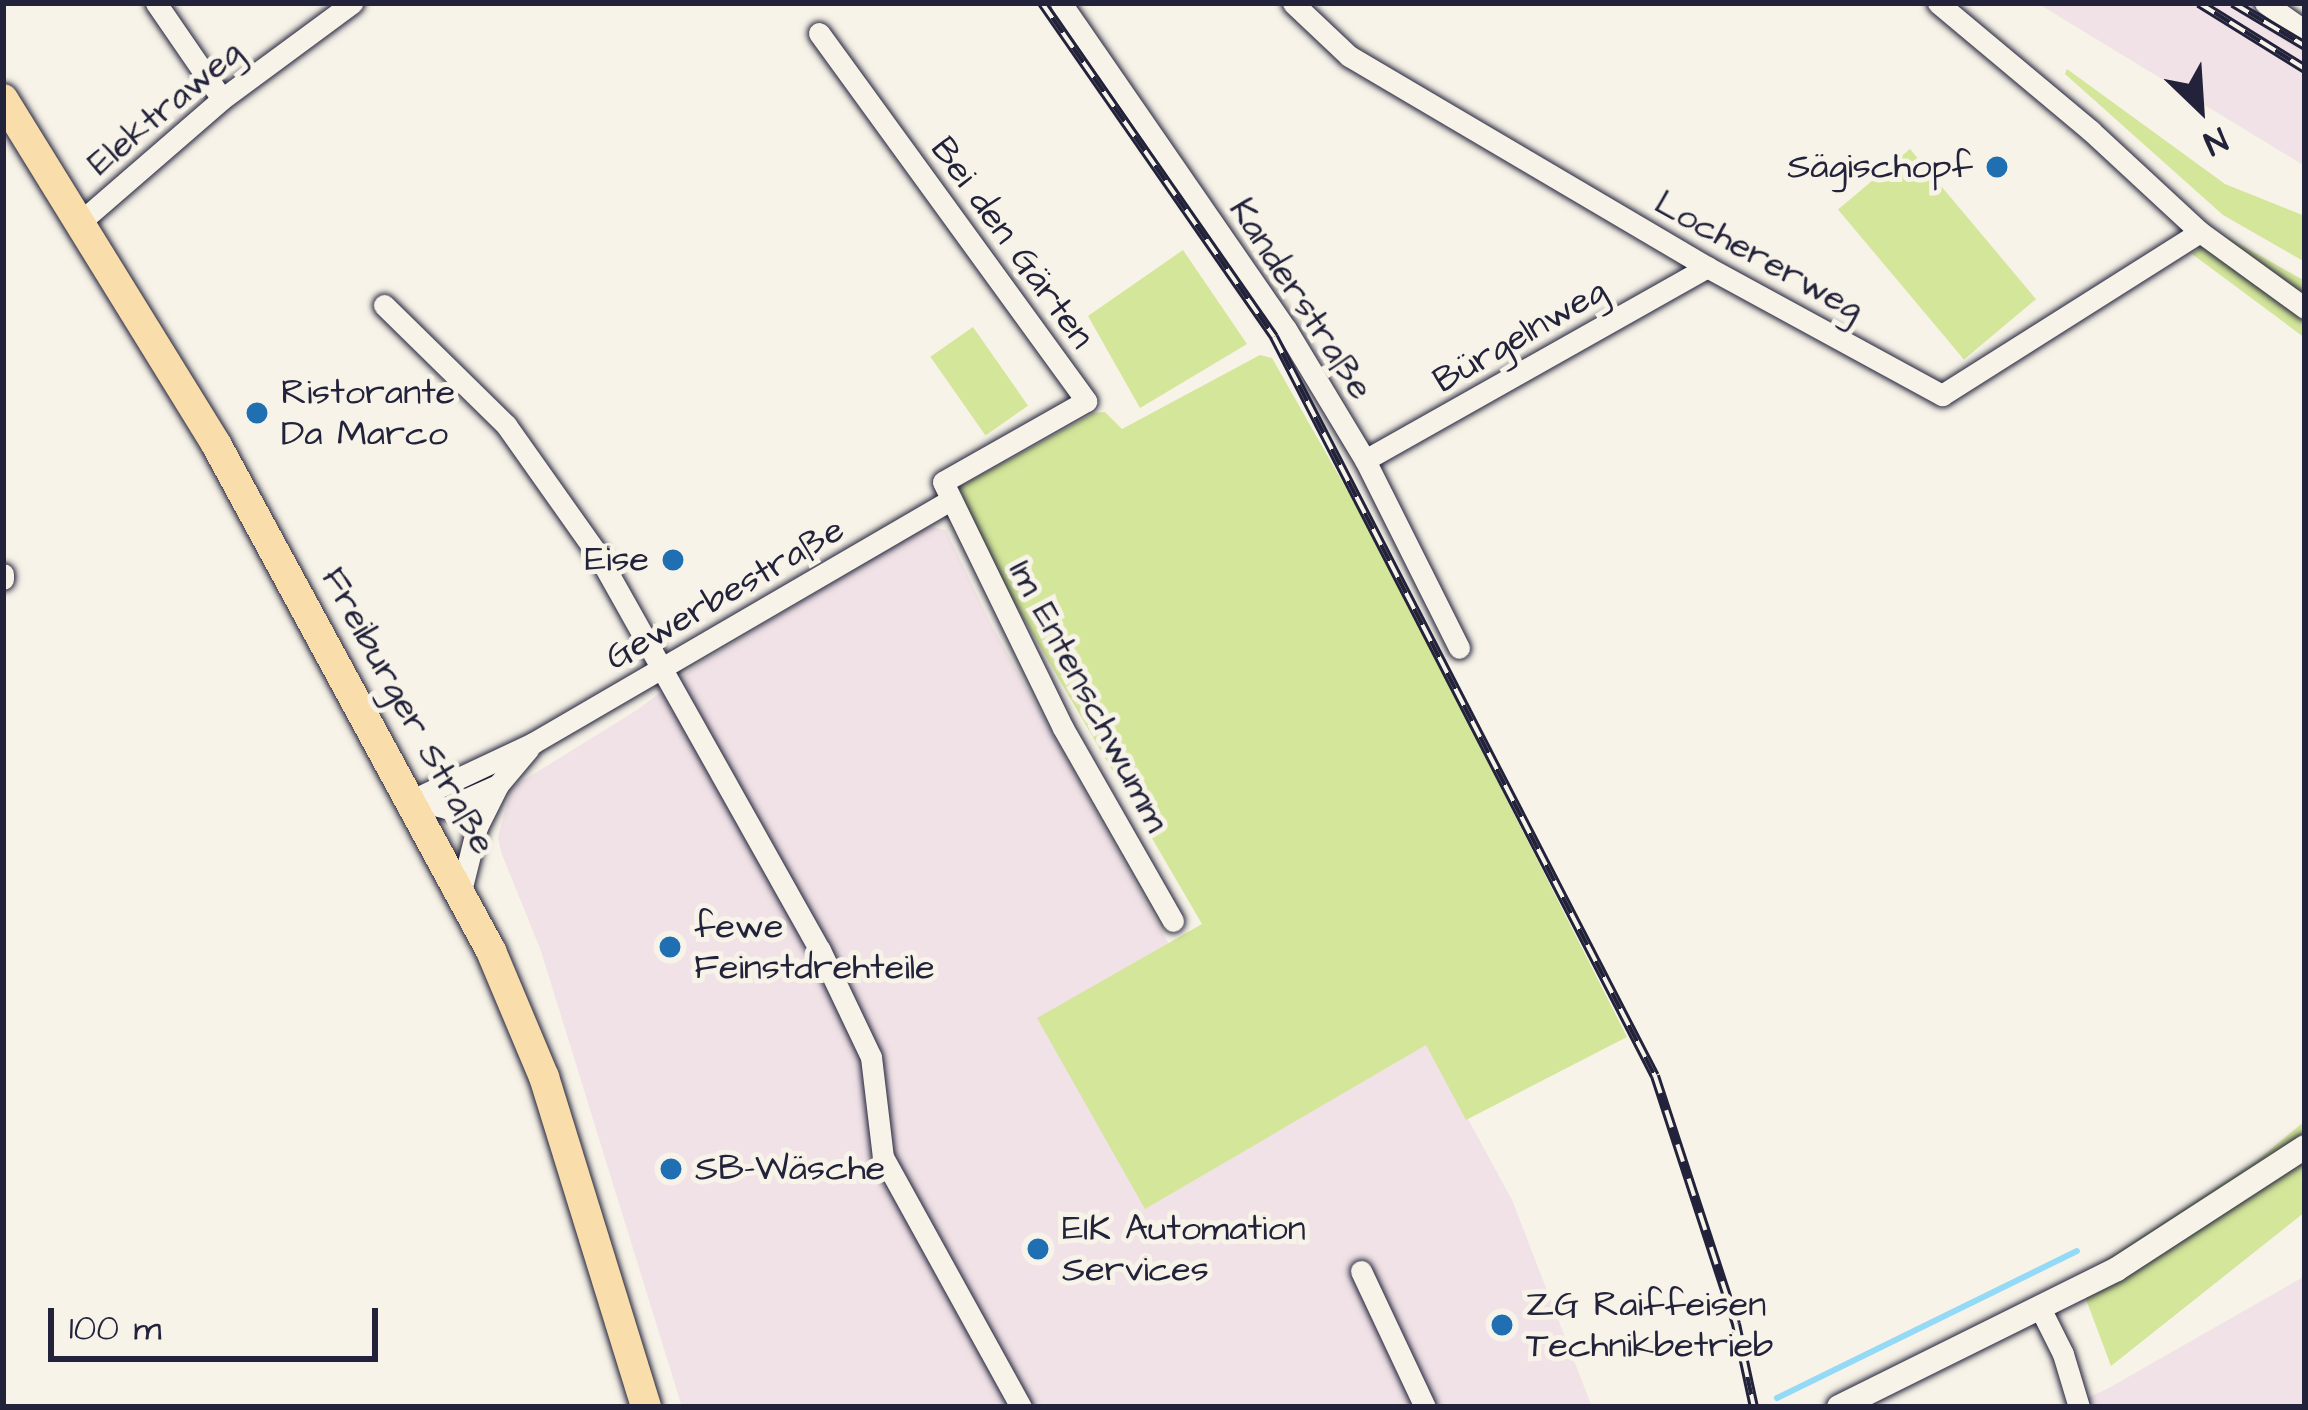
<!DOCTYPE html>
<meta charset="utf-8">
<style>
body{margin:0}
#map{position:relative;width:2308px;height:1410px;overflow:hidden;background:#f7f3e8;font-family:"Architects Daughter",sans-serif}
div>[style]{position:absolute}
.built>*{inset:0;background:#f0e2e6}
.green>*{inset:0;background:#d4e69a;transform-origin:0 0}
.stream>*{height:6px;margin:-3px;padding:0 3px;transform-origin:3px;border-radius:3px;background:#94daf6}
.roads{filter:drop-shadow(0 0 3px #22223b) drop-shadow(0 0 3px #22223b)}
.minor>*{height:21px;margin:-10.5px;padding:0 10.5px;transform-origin:10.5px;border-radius:10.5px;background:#f7f3e8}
.tertiary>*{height:24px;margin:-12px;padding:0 12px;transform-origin:12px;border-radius:12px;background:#f7f3e8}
.primary>*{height:30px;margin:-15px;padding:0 15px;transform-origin:15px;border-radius:15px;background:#f9deab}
.rail>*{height:10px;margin-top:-5px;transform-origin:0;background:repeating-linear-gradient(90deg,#f7f3e8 0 18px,#22223b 0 36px);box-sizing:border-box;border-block:3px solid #22223b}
.dots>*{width:33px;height:33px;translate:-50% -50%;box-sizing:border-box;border:6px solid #f7f3e8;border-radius:50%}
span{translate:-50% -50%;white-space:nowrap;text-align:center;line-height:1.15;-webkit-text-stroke:10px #f7f3e8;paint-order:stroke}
.street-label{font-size:36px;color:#22223b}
.poi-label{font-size:36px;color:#22223b}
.right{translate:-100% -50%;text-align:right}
.left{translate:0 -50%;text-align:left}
.frame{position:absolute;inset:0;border:6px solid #22223b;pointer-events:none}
.north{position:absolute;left:2140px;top:48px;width:120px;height:120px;-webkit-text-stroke:9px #f7f3e8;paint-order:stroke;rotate:155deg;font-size:33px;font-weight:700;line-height:48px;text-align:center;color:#22223b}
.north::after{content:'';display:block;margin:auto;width:42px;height:54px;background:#22223b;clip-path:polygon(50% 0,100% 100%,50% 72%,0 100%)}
.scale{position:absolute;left:48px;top:1308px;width:330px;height:54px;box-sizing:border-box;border:6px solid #22223b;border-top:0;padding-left:15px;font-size:36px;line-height:42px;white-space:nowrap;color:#22223b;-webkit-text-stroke:9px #f7f3e8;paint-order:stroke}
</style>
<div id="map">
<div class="built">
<div style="clip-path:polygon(2037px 3px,2250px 3px,2305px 37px,2305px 166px)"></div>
<div style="clip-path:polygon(927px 526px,946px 530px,990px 622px,1169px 944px,1038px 1018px,1146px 1208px,1427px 1044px,1512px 1200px,1592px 1407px,682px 1407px,541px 951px,501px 852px,498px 837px,511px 788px,637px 710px,700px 663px)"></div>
<div style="clip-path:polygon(2305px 1276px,2305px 1407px,2066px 1407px,2107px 1389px)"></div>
</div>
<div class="green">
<div style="clip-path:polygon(2067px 69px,2225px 184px,2305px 216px,2305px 262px,2223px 215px,2065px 74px)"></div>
<div style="left:1910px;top:149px;width:196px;height:94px;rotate:50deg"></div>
<div style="clip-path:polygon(2220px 233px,2305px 281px,2305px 338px,2192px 254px)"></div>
<div style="clip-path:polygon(1183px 250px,1247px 344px,1140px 408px,1088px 316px)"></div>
<div style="left:973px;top:327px;width:96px;height:52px;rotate:55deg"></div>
<div style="clip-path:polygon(1260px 355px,1272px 358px,1372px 534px,1627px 1037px,1466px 1120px,1426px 1045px,1145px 1209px,1037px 1018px,1202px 924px,986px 554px,959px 487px,1094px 413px,1105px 412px,1122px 429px)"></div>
<div style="clip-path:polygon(2305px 1121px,2305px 1212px,2111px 1366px,2078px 1278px,2255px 1162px)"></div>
</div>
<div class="stream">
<div style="left:1777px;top:1398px;width:334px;rotate:-26.1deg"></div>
</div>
<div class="roads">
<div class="minor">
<div style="left:156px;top:3px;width:116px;rotate:55.5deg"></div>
<div style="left:1061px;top:3px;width:396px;rotate:55.4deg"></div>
<div style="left:1286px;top:329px;width:153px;rotate:58.9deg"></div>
<div style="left:1365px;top:460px;width:210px;rotate:63.4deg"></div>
<div style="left:1293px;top:3px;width:77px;rotate:43.4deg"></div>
<div style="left:1349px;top:56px;width:416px;rotate:30.5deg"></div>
<div style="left:1707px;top:267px;width:268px;rotate:28.6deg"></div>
<div style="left:1942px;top:395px;width:305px;rotate:-32.3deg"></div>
<div style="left:1938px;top:3px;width:199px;rotate:39.9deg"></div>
<div style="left:2091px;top:131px;width:149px;rotate:42.8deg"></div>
<div style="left:2200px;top:232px;width:130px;rotate:35.9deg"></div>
<div style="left:2265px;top:3px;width:49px;rotate:35deg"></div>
<div style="left:819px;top:33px;width:455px;rotate:54deg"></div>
<div style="left:1086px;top:401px;width:164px;rotate:150.5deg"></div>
<div style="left:943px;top:482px;width:274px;rotate:64deg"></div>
<div style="left:1063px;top:728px;width:222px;rotate:60.3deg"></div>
<div style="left:79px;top:223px;width:189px;rotate:-40.9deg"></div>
<div style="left:222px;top:99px;width:162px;rotate:-36.4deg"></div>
<div style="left:384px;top:305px;width:171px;rotate:44.5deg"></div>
<div style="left:506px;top:425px;width:159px;rotate:54.7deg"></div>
<div style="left:598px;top:555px;width:453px;rotate:60.7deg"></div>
<div style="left:820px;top:950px;width:119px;rotate:64.5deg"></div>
<div style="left:871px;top:1057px;width:101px;rotate:83.2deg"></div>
<div style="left:883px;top:1157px;width:286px;rotate:61.1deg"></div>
<div style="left:1365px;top:460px;width:393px;rotate:-29.4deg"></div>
<div style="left:3px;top:574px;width:5px;rotate:90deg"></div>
<div style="left:412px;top:800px;width:134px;rotate:-25.2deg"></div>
<div style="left:533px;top:743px;width:481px;rotate:-30.2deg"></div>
<div style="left:412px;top:800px;width:35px;rotate:13deg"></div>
<div style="left:446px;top:808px;width:57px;rotate:-23.9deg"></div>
<div style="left:461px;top:891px;width:66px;rotate:-76deg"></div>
<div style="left:477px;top:827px;width:47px;rotate:-63.4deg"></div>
<div style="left:498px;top:785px;width:48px;rotate:-50deg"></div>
<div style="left:1361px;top:1271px;width:150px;rotate:64.8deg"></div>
<div style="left:2041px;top:1310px;width:49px;rotate:63.4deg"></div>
<div style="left:2063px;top:1354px;width:55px;rotate:73.2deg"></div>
</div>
<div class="tertiary">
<div style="left:1839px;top:1407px;width:310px;rotate:-26.4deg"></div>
<div style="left:2117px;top:1269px;width:224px;rotate:-33deg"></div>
</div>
<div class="primary">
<div style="left:3px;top:99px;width:405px;rotate:58.3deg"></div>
<div style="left:216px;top:444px;width:577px;rotate:61.52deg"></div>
<div style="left:491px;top:951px;width:137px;rotate:67.2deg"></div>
<div style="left:544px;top:1077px;width:345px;rotate:72.8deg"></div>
</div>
</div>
<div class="rail">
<div style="left:1042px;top:3px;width:407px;rotate:55.2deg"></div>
<div style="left:1274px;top:337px;width:831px;rotate:62.73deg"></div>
<div style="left:1655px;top:1076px;width:261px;rotate:71.9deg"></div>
<div style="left:1736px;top:1324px;width:85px;rotate:77.8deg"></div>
<div style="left:2199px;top:3px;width:125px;rotate:31.9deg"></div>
<div style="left:2233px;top:3px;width:84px;rotate:30.8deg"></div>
</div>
<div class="dots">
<div style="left:1997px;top:167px;background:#1f6fb2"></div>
<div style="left:257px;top:413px;background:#1f6fb2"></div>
<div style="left:673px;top:560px;background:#1f6fb2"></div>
<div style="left:670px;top:947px;background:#1f6fb2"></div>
<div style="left:671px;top:1169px;background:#1f6fb2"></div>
<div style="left:1038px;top:1249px;background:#1f6fb2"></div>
<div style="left:1502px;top:1325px;background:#1f6fb2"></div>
</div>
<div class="street-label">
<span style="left:165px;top:108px;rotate:-40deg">Elektraweg</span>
<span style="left:1012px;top:243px;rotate:54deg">Bei den Gärten</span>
<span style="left:1759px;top:256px;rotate:29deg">Lochererweg</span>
<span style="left:1301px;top:299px;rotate:57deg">Kanderstraße</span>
<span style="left:1520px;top:336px;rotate:-30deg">Bürgelnweg</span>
<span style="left:725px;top:594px;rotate:-30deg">Gewerbestraße</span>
<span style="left:1089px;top:696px;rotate:62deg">Im Entenschwumm</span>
<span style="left:408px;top:711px;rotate:61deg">Freiburger Straße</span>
</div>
<div class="poi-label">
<span class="right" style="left:1973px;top:167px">Sägischopf</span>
<span class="left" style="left:281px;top:413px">Ristorante<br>Da Marco</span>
<span class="right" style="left:649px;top:560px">Eise</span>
<span class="left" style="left:694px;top:947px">fewe<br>Feinstdrehteile</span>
<span class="left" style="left:695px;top:1169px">SB-Wäsche</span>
<span class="left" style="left:1062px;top:1249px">EIK Automation<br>Services</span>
<span class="left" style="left:1526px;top:1325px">ZG Raiffeisen<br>Technikbetrieb</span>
</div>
<div class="frame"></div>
<div class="north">N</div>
<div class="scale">100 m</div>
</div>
